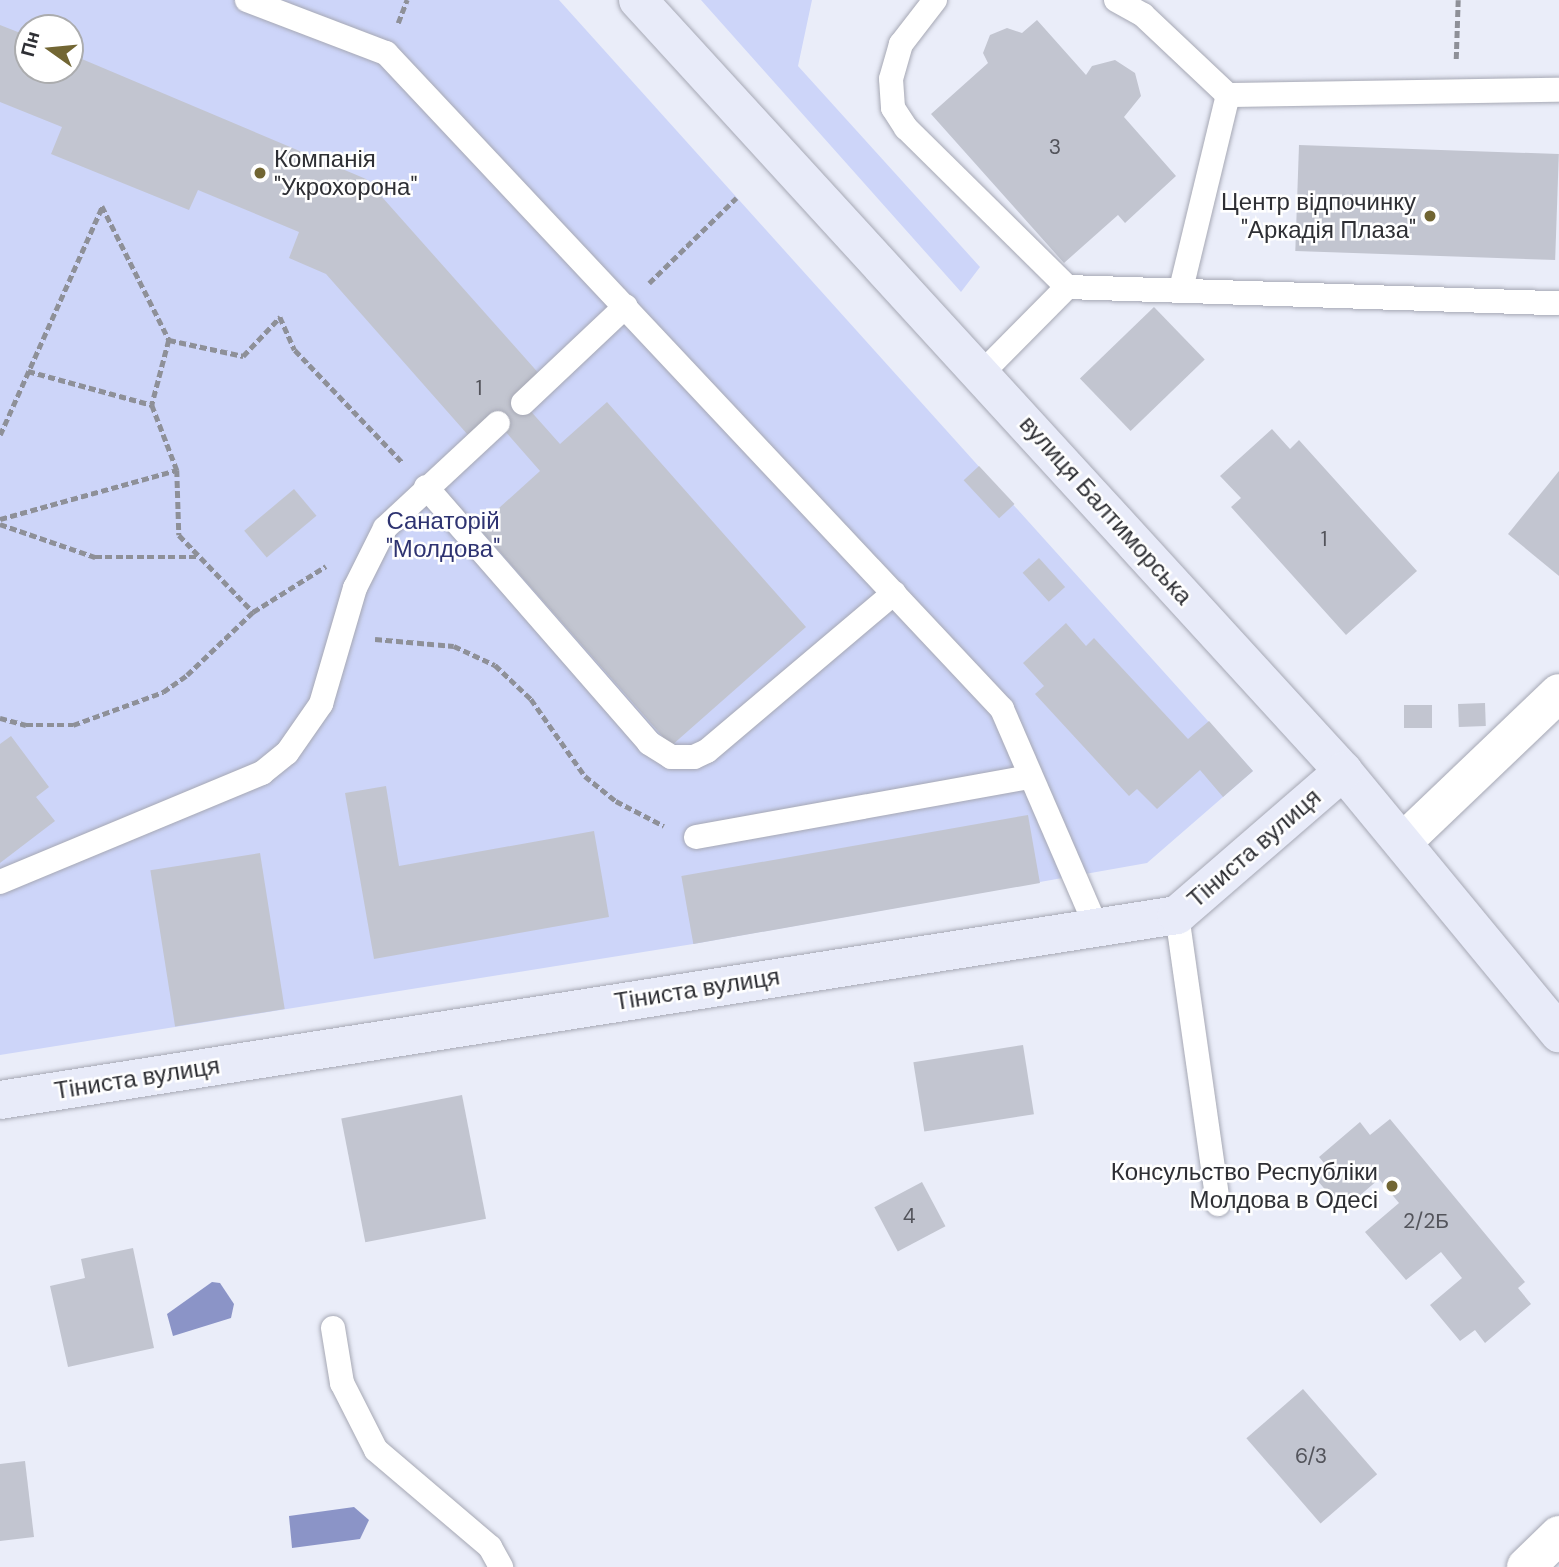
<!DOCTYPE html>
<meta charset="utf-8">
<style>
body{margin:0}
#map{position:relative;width:1559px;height:1567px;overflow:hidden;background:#eaedf9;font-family:"DM Sans",sans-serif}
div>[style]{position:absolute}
.green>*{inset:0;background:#cdd5f9}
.water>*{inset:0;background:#8b94c7}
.building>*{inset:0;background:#c2c5d0;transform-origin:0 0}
.path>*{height:4.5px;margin-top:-2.25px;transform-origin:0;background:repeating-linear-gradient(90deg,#8e9098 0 7px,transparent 0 10.5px)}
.roads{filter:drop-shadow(0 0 2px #a6a8b4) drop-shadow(0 0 2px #a6a8b4)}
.lane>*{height:24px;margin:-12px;padding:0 12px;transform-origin:12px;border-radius:12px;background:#fff}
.street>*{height:38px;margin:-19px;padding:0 19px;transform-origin:19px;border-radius:19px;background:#fff}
.secondary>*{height:38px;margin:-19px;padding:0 19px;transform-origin:19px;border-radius:19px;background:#e8ebf9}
.dots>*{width:19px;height:19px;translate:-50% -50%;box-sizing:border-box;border:4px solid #fff;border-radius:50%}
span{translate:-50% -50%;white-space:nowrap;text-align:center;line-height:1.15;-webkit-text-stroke:5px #fff;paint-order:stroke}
.number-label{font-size:21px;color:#53545b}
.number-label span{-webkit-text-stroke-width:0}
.poi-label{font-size:24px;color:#2e2f34}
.left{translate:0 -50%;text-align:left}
.right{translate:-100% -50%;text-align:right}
.street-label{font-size:24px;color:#2e2f34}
.park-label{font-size:24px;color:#2e3371}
.north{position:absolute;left:14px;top:14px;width:70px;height:70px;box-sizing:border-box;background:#fff;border:2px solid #abacae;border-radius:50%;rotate:285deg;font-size:19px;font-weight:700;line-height:28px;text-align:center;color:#2e2f34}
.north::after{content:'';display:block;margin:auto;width:24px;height:32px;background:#726633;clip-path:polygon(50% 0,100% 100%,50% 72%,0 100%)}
</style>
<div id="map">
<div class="green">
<div style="clip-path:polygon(evenodd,0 0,559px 0,1253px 771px,1147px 863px,693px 944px,0 1055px,0 0,28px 28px,70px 28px,70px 70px,28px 70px,28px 28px)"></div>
<div style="clip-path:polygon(701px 0,812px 0,798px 66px,980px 267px,961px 292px)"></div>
</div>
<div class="water">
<div style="clip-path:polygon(212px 1282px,220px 1283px,234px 1304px,231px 1318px,173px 1336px,167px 1314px)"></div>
<div style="clip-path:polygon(354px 1507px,369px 1520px,360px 1539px,292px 1548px,289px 1516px)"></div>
</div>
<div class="building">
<div style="clip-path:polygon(1037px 20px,1086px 75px,1092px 66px,1115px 60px,1135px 73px,1141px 96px,1124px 117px,1176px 176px,1125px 223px,1118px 215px,1064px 263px,931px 114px,988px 63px,983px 53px,990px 35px,1007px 28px,1022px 33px)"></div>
<div style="clip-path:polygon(0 25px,28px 36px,28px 70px,70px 70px,70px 54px,366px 179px,542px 377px,519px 398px,560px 444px,607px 402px,806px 627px,671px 746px,478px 527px,540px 471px,491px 415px,468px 435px,326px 274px,289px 258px,299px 232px,198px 190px,189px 210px,51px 154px,62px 127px,0 102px)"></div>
<div style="left:1299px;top:145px;width:260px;height:106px;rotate:2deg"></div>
<div style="left:1154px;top:307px;width:73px;height:103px;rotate:46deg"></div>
<div style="clip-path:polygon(1272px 429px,1290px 449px,1299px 440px,1417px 571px,1346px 635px,1231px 507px,1241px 498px,1220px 476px)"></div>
<div style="left:979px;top:466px;width:52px;height:21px;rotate:47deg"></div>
<div style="clip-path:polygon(1559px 471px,1559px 576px,1508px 534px)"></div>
<div style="left:294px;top:489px;width:35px;height:65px;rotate:50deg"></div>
<div style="left:1039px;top:558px;width:39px;height:22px;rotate:48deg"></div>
<div style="clip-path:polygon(1066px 623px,1086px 646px,1094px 638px,1188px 739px,1209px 721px,1253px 771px,1223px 797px,1200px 770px,1157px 809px,1137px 789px,1129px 796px,1035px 694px,1044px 686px,1023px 663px)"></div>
<div style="left:1485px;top:703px;width:23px;height:27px;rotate:88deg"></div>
<div style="left:1432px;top:705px;width:23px;height:28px;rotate:90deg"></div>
<div style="clip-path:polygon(11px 736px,49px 787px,36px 797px,55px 821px,0 863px,0 744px)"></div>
<div style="clip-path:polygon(386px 786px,399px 866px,594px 831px,609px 917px,374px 959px,345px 793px)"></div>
<div style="left:1028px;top:815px;width:69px;height:352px;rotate:80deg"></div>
<div style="left:260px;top:853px;width:158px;height:111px;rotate:81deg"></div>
<div style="left:1023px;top:1045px;width:70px;height:111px;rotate:81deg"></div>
<div style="left:462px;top:1095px;width:126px;height:123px;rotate:79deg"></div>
<div style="clip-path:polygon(1390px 1119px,1525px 1282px,1518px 1288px,1531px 1304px,1485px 1343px,1475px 1330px,1460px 1341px,1430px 1305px,1462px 1278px,1441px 1252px,1406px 1280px,1365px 1232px,1399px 1203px,1379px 1179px,1343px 1210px,1316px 1179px,1329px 1169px,1319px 1157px,1360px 1122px,1370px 1135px)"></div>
<div style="left:922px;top:1182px;width:50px;height:54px;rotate:62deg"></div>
<div style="clip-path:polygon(133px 1248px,154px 1348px,68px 1367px,50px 1286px,85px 1278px,81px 1259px)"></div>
<div style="left:1303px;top:1389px;width:113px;height:75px;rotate:49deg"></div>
<div style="clip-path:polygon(25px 1461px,34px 1537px,0 1541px,0 1464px)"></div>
</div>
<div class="path">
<div style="left:398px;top:23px;width:25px;rotate:-69deg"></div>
<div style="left:1456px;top:59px;width:59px;rotate:-88.1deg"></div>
<div style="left:102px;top:206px;width:150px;rotate:63.4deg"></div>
<div style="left:169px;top:340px;width:67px;rotate:104.7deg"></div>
<div style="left:152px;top:405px;width:70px;rotate:69deg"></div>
<div style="left:177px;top:470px;width:65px;rotate:88.2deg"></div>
<div style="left:179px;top:535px;width:107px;rotate:46.1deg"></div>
<div style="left:649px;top:283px;width:122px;rotate:-44.3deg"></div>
<div style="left:169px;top:340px;width:76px;rotate:12.2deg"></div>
<div style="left:243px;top:356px;width:54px;rotate:-46.5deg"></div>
<div style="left:280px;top:317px;width:36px;rotate:66deg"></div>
<div style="left:295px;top:350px;width:155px;rotate:46.3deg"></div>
<div style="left:28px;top:371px;width:129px;rotate:15.3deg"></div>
<div style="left:0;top:435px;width:250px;rotate:-65.9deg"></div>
<div style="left:0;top:519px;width:184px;rotate:-15.5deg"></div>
<div style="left:0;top:524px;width:101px;rotate:19.2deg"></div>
<div style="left:95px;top:557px;width:105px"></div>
<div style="left:375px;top:639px;width:79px;rotate:5.1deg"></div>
<div style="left:454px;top:646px;width:45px;rotate:24.9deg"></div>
<div style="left:495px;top:665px;width:50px;rotate:43.4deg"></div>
<div style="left:531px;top:699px;width:94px;rotate:55deg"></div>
<div style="left:585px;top:776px;width:40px;rotate:39deg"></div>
<div style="left:616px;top:801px;width:54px;rotate:27.5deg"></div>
<div style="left:0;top:718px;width:27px;rotate:15deg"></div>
<div style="left:26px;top:725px;width:47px"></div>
<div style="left:73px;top:725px;width:96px;rotate:-20.1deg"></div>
<div style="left:163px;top:692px;width:29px;rotate:-35deg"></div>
<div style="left:187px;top:675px;width:91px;rotate:-43.7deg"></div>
<div style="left:253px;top:612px;width:86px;rotate:-32.2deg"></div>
</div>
<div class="roads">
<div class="lane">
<div style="left:247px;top:0;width:149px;rotate:20.9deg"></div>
<div style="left:386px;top:53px;width:900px;rotate:46.8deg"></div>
<div style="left:1002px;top:709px;width:236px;rotate:66.6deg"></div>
<div style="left:935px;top:0;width:56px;rotate:127.7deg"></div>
<div style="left:901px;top:44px;width:36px;rotate:106deg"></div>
<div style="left:891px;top:79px;width:29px;rotate:86deg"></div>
<div style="left:893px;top:108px;width:24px;rotate:57deg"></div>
<div style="left:906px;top:128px;width:226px;rotate:44.6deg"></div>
<div style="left:1067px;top:287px;width:492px;rotate:1.9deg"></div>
<div style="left:1116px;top:0;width:31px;rotate:29deg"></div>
<div style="left:1143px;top:15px;width:117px;rotate:43.3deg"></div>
<div style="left:1228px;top:95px;width:331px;rotate:-0.9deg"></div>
<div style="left:1181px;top:289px;width:200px;rotate:-76.4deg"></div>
<div style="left:982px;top:373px;width:121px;rotate:-45.3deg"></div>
<div style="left:523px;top:403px;width:141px;rotate:-43.3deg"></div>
<div style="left:426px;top:487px;width:340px;rotate:48.9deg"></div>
<div style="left:649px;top:743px;width:26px;rotate:32deg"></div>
<div style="left:671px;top:757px;width:23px"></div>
<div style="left:694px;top:757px;width:14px;rotate:-25deg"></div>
<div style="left:707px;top:751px;width:245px;rotate:-40.2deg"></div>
<div style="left:696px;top:837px;width:340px;rotate:-10.2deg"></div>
<div style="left:0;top:882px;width:284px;rotate:-22.6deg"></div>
<div style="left:262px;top:773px;width:32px;rotate:-39deg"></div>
<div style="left:287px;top:753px;width:60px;rotate:-55.2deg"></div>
<div style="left:321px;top:704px;width:121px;rotate:-73.7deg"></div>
<div style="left:355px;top:588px;width:67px;rotate:-63.4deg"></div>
<div style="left:385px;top:528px;width:154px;rotate:-42.9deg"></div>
<div style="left:1177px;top:915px;width:292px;rotate:81.9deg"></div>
<div style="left:333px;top:1328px;width:56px;rotate:80.7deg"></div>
<div style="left:342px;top:1383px;width:75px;rotate:63.1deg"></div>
<div style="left:376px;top:1450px;width:150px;rotate:40.4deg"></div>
<div style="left:490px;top:1547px;width:23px;rotate:61deg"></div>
</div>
<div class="street">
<div style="left:1404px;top:841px;width:214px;rotate:-43.7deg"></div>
<div style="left:1526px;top:1567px;width:46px;rotate:-44.1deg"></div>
</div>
<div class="secondary">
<div style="left:638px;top:0;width:1045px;rotate:47.56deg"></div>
<div style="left:1343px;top:771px;width:340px;rotate:50.5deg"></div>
<div style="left:0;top:1100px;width:1191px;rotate:-8.93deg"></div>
<div style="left:1177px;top:915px;width:220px;rotate:-40.9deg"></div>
</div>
</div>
<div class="dots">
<div style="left:260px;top:173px;background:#726633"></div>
<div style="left:1430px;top:216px;background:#726633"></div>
<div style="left:1392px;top:1186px;background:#726633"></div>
</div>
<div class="number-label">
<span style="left:1055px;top:147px">3</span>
<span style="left:479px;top:388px">1</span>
<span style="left:1324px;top:539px">1</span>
<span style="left:909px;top:1216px">4</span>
<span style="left:1426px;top:1221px">2/2Б</span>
<span style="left:1311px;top:1456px">6/3</span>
</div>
<div class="poi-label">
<span class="left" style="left:274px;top:173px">Компанія<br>"Укрохорона"</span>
<span class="right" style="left:1416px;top:216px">Центр відпочинку<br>"Аркадія Плаза"</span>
<span class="right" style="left:1378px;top:1186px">Консульство Республіки<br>Молдова в Одесі</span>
</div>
<div class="street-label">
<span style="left:1106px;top:510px;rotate:48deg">вулиця Балтиморська</span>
<span style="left:1254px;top:848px;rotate:-41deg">Тіниста вулиця</span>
<span style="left:697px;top:989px;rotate:-9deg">Тіниста вулиця</span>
<span style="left:137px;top:1078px;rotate:-9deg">Тіниста вулиця</span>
</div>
<div class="park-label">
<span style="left:443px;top:535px">Санаторій<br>"Молдова"</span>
</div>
<div class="north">Пн</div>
</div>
